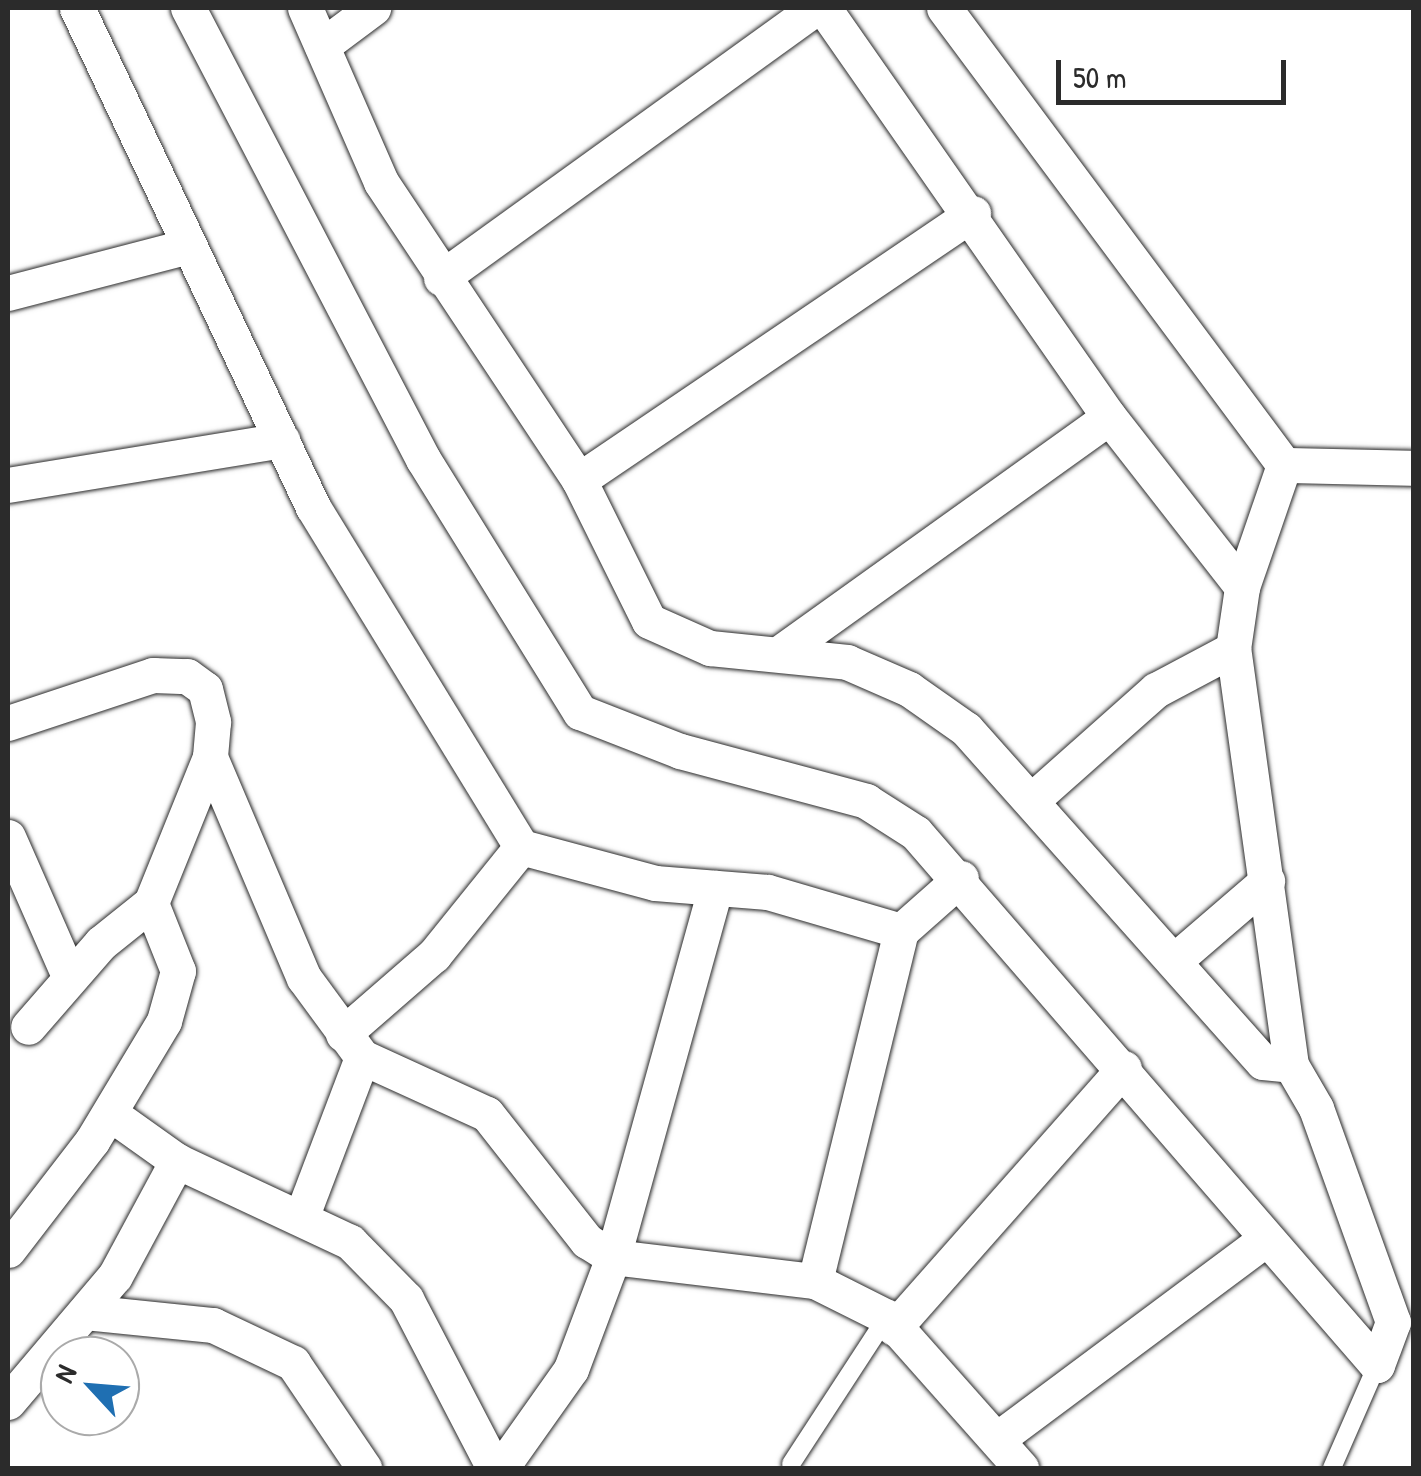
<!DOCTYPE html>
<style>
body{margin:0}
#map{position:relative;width:1421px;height:1476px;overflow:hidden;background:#fff;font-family:"Patrick Hand",sans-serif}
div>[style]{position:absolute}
.roads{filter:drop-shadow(0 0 2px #2b2b2b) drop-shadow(0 0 2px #2b2b2b)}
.service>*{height:18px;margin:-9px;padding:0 9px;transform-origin:9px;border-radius:9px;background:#fff}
.minor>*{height:35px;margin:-17.5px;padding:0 17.5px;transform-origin:17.5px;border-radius:17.5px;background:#fff}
span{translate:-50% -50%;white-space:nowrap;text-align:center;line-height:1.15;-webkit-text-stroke:8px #fff;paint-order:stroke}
.frame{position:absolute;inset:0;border:10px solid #2b2b2b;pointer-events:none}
.north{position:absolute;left:40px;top:1336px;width:100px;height:100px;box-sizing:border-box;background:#fff;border:2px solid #aaa;border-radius:50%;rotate:296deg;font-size:28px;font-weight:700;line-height:40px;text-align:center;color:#2b2b2b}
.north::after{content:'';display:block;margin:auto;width:35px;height:45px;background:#1f6fb2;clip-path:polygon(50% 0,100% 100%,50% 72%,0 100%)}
.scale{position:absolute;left:1056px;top:60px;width:230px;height:45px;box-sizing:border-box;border:5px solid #2b2b2b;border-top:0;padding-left:12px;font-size:30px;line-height:35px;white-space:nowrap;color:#2b2b2b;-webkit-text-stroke:8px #fff;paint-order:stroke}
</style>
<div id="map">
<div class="roads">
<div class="service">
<div style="left:791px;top:1464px;width:176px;rotate:-56.9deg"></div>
<div style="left:1332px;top:1468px;width:112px;rotate:-66.4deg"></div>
</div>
<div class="minor">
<div style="left:77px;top:8px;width:552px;rotate:64.69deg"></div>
<div style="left:313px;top:507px;width:399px;rotate:58.5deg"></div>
<div style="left:521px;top:847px;width:139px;rotate:15deg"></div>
<div style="left:655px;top:883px;width:113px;rotate:4.6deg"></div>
<div style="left:768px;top:892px;width:139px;rotate:16.3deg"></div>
<div style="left:188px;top:8px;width:509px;rotate:62.48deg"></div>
<div style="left:423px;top:459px;width:298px;rotate:58.2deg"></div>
<div style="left:580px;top:712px;width:107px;rotate:21.3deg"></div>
<div style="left:680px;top:751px;width:193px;rotate:15deg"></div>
<div style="left:866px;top:801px;width:59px;rotate:32.6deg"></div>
<div style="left:916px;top:833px;width:704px;rotate:49.09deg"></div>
<div style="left:1377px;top:1365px;width:46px;rotate:-69.6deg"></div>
<div style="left:1393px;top:1322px;width:227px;rotate:-109.8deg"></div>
<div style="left:1316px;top:1108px;width:50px;rotate:-120.2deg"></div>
<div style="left:1291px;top:1065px;width:420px;rotate:-97.9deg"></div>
<div style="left:1233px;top:649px;width:63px;rotate:-81.7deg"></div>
<div style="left:1242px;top:587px;width:216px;rotate:-128deg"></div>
<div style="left:1109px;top:417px;width:499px;rotate:-124.9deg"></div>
<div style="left:305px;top:8px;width:190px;rotate:66.4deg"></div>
<div style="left:381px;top:182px;width:358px;rotate:56.4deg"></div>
<div style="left:579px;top:480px;width:157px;rotate:63.6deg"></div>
<div style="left:649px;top:621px;width:67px;rotate:23.9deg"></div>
<div style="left:710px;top:648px;width:138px;rotate:5.8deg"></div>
<div style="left:847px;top:662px;width:68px;rotate:23.5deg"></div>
<div style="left:909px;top:689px;width:70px;rotate:35.1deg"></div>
<div style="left:966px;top:729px;width:446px;rotate:48.3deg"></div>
<div style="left:1263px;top:1062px;width:28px;rotate:6deg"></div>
<div style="left:944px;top:8px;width:570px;rotate:53.35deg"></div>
<div style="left:1284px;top:465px;width:130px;rotate:1.3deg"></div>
<div style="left:322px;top:46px;width:64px;rotate:-36.7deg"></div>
<div style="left:441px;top:278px;width:461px;rotate:-35.8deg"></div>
<div style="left:8px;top:293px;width:187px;rotate:-14.6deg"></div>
<div style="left:579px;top:480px;width:476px;rotate:-34.1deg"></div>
<div style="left:8px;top:485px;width:278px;rotate:-9.3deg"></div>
<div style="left:1242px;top:587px;width:129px;rotate:-71deg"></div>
<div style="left:781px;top:652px;width:403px;rotate:-35.6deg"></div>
<div style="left:8px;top:723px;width:153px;rotate:-18.3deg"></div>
<div style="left:153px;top:675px;width:34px;rotate:2deg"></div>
<div style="left:187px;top:676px;width:22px;rotate:36deg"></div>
<div style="left:205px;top:689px;width:34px;rotate:76deg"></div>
<div style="left:213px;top:722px;width:35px;rotate:95deg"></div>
<div style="left:210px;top:757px;width:157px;rotate:112deg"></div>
<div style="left:151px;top:903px;width:64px;rotate:141.3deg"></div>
<div style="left:101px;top:943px;width:111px;rotate:131deg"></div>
<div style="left:210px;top:757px;width:240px;rotate:67deg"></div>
<div style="left:304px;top:978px;width:98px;rotate:53.7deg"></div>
<div style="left:362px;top:1057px;width:137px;rotate:24.5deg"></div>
<div style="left:487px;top:1114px;width:162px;rotate:51.8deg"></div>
<div style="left:587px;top:1241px;width:31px;rotate:32deg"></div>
<div style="left:613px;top:1257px;width:203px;rotate:6.8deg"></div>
<div style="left:815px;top:1281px;width:80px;rotate:26.6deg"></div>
<div style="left:887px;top:1317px;width:202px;rotate:48.4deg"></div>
<div style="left:1032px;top:800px;width:166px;rotate:-41.6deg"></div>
<div style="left:1156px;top:690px;width:87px;rotate:-28deg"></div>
<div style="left:8px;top:837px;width:154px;rotate:66.3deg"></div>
<div style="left:1174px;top:961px;width:123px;rotate:-40.7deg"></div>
<div style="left:343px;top:1034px;width:121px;rotate:-41deg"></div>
<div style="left:434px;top:955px;width:139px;rotate:-51.1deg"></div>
<div style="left:111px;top:1114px;width:81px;rotate:35.5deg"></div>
<div style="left:177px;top:1161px;width:191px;rotate:25.1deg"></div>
<div style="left:350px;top:1242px;width:80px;rotate:45.5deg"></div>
<div style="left:406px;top:1299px;width:191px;rotate:62.5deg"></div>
<div style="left:301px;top:1218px;width:172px;rotate:-69.2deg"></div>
<div style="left:8px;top:1250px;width:138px;rotate:-52.4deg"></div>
<div style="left:92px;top:1141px;width:140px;rotate:-59deg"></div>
<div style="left:164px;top:1021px;width:52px;rotate:-74.4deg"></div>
<div style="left:178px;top:971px;width:73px;rotate:-111.7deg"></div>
<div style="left:815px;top:1281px;width:360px;rotate:-76.2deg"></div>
<div style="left:901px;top:931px;width:80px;rotate:-41.5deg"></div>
<div style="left:85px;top:1312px;width:129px;rotate:5.8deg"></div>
<div style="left:213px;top:1325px;width:89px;rotate:25.4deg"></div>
<div style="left:293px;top:1363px;width:127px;rotate:55.9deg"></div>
<div style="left:894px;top:1328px;width:347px;rotate:-48.5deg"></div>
<div style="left:8px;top:1402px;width:165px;rotate:-49.7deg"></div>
<div style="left:115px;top:1276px;width:131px;rotate:-61.7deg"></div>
<div style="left:1000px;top:1437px;width:329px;rotate:-36.7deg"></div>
<div style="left:501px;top:1468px;width:121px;rotate:-54.7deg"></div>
<div style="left:571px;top:1369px;width:120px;rotate:-69.4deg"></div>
<div style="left:613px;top:1257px;width:383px;rotate:-74.5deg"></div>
</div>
</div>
<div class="frame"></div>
<div class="north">N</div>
<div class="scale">50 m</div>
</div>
